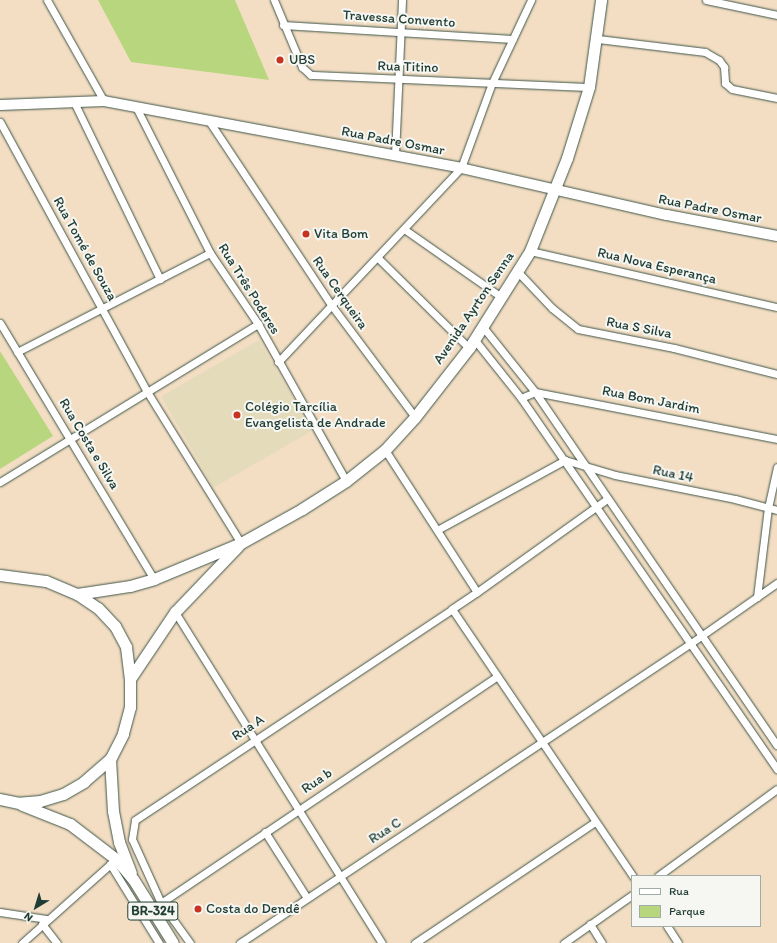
<!DOCTYPE html>
<meta charset="utf-8">
<style>
body{margin:0}
#map{position:relative;width:777px;height:943px;overflow:hidden;background:#f3dec3;font-family:Itim,sans-serif}
div>[style]{position:absolute}
.built>*{inset:0;background:#e3dbba;transform-origin:0 0}
.green>*{inset:0;background:#b8d67d}
.roads{filter:drop-shadow(0 0 1px #3f5549) drop-shadow(0 0 1px #3f5549)}
.street>*{height:7px;margin:-3.5px;padding:0 3.5px;transform-origin:3.5px;border-radius:3.5px;background:#fff}
.secondary>*{height:10px;margin:-5px;padding:0 5px;transform-origin:5px;border-radius:5px;background:#fff}
.primary>*{height:11px;margin:-5.5px;padding:0 5.5px;transform-origin:5.5px;border-radius:5.5px;background:#fff}
.dots>*{width:11px;height:11px;translate:-50% -50%;box-sizing:border-box;border:2px solid #f6f6f2;border-radius:50%}
span{translate:-50% -50%;white-space:nowrap;text-align:center;line-height:1.15;-webkit-text-stroke:4px #f6f6f2;paint-order:stroke}
.shield-label span{padding:1px 3px;background:#f6f6f2;border:1px solid;border-radius:3px;-webkit-text-stroke-width:0}
.shield-label{font-size:13px;color:#1f3d34;font-weight:700}
.street-label{font-size:14px;color:#1f3d34}
.poi-label{font-size:14px;color:#1f3d34}
.left{translate:0 -50%;text-align:left}
.legend{position:absolute;left:631px;top:875px;width:130px;height:52px;box-sizing:border-box;background:#f6f6f2;border:1px solid #a0aca6;margin:0;padding:5px 7px;list-style:none;font-size:12px;color:#1f3d34}
.legend li{display:flex;align-items:center;gap:8px;height:20px}
.legend b{width:20px;border:1px solid #a0aca6}
.north{position:absolute;left:16px;top:887px;width:40px;height:40px;-webkit-text-stroke:3px #f6f6f2;paint-order:stroke;rotate:218deg;font-size:11px;font-weight:700;line-height:16px;text-align:center;color:#1f3d34}
.north::after{content:'';display:block;margin:auto;width:14px;height:18px;background:#1f3d34;clip-path:polygon(50% 0,100% 100%,50% 72%,0 100%)}
</style>
<div id="map">
<div class="built">
<div style="left:259px;top:340px;width:105px;height:113px;rotate:60deg"></div>
</div>
<div class="green">
<div style="clip-path:polygon(98px 0,235px 0,269px 80px,131px 62px)"></div>
<div style="clip-path:polygon(0 351px,53px 436px,0 469px)"></div>
</div>
<div class="roads">
<div class="street">
<div style="left:47px;top:0;width:116px;rotate:60.6deg"></div>
<div style="left:274px;top:0;width:73px;rotate:67.3deg"></div>
<div style="left:302px;top:67px;width:12px;rotate:42deg"></div>
<div style="left:311px;top:75px;width:278px;rotate:2.5deg"></div>
<div style="left:706px;top:0;width:73px;rotate:11.9deg"></div>
<div style="left:283px;top:25px;width:230px;rotate:3.5deg"></div>
<div style="left:598px;top:39px;width:108px;rotate:6.9deg"></div>
<div style="left:705px;top:52px;width:16px;rotate:30deg"></div>
<div style="left:719px;top:60px;width:9px;rotate:54deg"></div>
<div style="left:724px;top:67px;width:16px;rotate:86deg"></div>
<div style="left:725px;top:83px;width:9px;rotate:41deg"></div>
<div style="left:732px;top:89px;width:46px;rotate:11.3deg"></div>
<div style="left:74px;top:102px;width:197px;rotate:64.1deg"></div>
<div style="left:136px;top:107px;width:164px;rotate:63.1deg"></div>
<div style="left:210px;top:253px;width:86px;rotate:55.9deg"></div>
<div style="left:258px;top:324px;width:180px;rotate:60.7deg"></div>
<div style="left:209px;top:121px;width:222px;rotate:56.4deg"></div>
<div style="left:332px;top:306px;width:139px;rotate:53.2deg"></div>
<div style="left:0;top:122px;width:305px;rotate:61.4deg"></div>
<div style="left:146px;top:390px;width:180px;rotate:58.2deg"></div>
<div style="left:395px;top:155px;width:155px;rotate:-87.4deg"></div>
<div style="left:404px;top:229px;width:118px;rotate:35deg"></div>
<div style="left:530px;top:251px;width:253px;rotate:12.8deg"></div>
<div style="left:378px;top:258px;width:128px;rotate:44.7deg"></div>
<div style="left:517px;top:271px;width:51px;rotate:46.6deg"></div>
<div style="left:552px;top:308px;width:33px;rotate:39deg"></div>
<div style="left:578px;top:329px;width:98px;rotate:11.2deg"></div>
<div style="left:674px;top:348px;width:106px;rotate:14.2deg"></div>
<div style="left:0;top:323px;width:299px;rotate:59deg"></div>
<div style="left:483px;top:327px;width:83px;rotate:51.3deg"></div>
<div style="left:535px;top:392px;width:428px;rotate:55.6deg"></div>
<div style="left:474px;top:339px;width:75px;rotate:51.5deg"></div>
<div style="left:521px;top:398px;width:451px;rotate:55.4deg"></div>
<div style="left:17px;top:352px;width:217px;rotate:-27.2deg"></div>
<div style="left:278px;top:362px;width:267px;rotate:-46.7deg"></div>
<div style="left:461px;top:168px;width:90px;rotate:-70deg"></div>
<div style="left:492px;top:83px;width:92px;rotate:-64.8deg"></div>
<div style="left:521px;top:398px;width:15px;rotate:-23deg"></div>
<div style="left:535px;top:392px;width:247px;rotate:11deg"></div>
<div style="left:385px;top:450px;width:169px;rotate:57.1deg"></div>
<div style="left:477px;top:592px;width:30px;rotate:146deg"></div>
<div style="left:452px;top:609px;width:323px;rotate:55.9deg"></div>
<div style="left:0;top:482px;width:303px;rotate:-31.5deg"></div>
<div style="left:439px;top:529px;width:144px;rotate:-28.7deg"></div>
<div style="left:565px;top:460px;width:52px;rotate:16.7deg"></div>
<div style="left:615px;top:475px;width:122px;rotate:11.3deg"></div>
<div style="left:735px;top:499px;width:43px;rotate:14.7deg"></div>
<div style="left:477px;top:592px;width:160px;rotate:-35.6deg"></div>
<div style="left:757px;top:597px;width:90px;rotate:-83deg"></div>
<div style="left:768px;top:508px;width:42px;rotate:-77.6deg"></div>
<div style="left:175px;top:612px;width:390px;rotate:58deg"></div>
<div style="left:265px;top:832px;width:78px;rotate:57.5deg"></div>
<div style="left:110px;top:864px;width:93px;rotate:58.2deg"></div>
<div style="left:658px;top:876px;width:147px;rotate:-36.2deg"></div>
<div style="left:158px;top:905px;width:409px;rotate:-34deg"></div>
<div style="left:0;top:912px;width:48px;rotate:8.5deg"></div>
<div style="left:42px;top:924px;width:24px;rotate:52deg"></div>
<div style="left:590px;top:924px;width:22px;rotate:58deg"></div>
<div style="left:667px;top:926px;width:20px;rotate:57deg"></div>
<div style="left:22px;top:943px;width:126px;rotate:-41.8deg"></div>
<div style="left:190px;top:943px;width:49px;rotate:-125.9deg"></div>
<div style="left:161px;top:903px;width:70px;rotate:-114.4deg"></div>
<div style="left:132px;top:839px;width:19px;rotate:-81deg"></div>
<div style="left:135px;top:820px;width:381px;rotate:-33.6deg"></div>
<div style="left:240px;top:943px;width:542px;rotate:-33.63deg"></div>
<div style="left:691px;top:643px;width:105px;rotate:-34.9deg"></div>
<div style="left:415px;top:943px;width:217px;rotate:-33.9deg"></div>
<div style="left:564px;top:943px;width:83px;rotate:-35.2deg"></div>
</div>
<div class="secondary">
<div style="left:0;top:105px;width:104px;rotate:-2.2deg"></div>
<div style="left:104px;top:101px;width:363px;rotate:10.6deg"></div>
<div style="left:461px;top:168px;width:211px;rotate:12.9deg"></div>
<div style="left:667px;top:215px;width:112px;rotate:10.8deg"></div>
</div>
<div class="primary">
<div style="left:0;top:575px;width:46px;rotate:7.4deg"></div>
<div style="left:46px;top:581px;width:34px;rotate:23deg"></div>
<div style="left:77px;top:594px;width:25px;rotate:34deg"></div>
<div style="left:98px;top:608px;width:25px;rotate:47deg"></div>
<div style="left:115px;top:626px;width:24px;rotate:62deg"></div>
<div style="left:126px;top:647px;width:32px;rotate:83deg"></div>
<div style="left:130px;top:679px;width:28px;rotate:90deg"></div>
<div style="left:130px;top:707px;width:28px;rotate:105deg"></div>
<div style="left:123px;top:734px;width:28px;rotate:117deg"></div>
<div style="left:110px;top:759px;width:35px;rotate:139deg"></div>
<div style="left:84px;top:782px;width:24px;rotate:150deg"></div>
<div style="left:63px;top:794px;width:24px;rotate:163deg"></div>
<div style="left:40px;top:801px;width:21px;rotate:175deg"></div>
<div style="left:19px;top:803px;width:19px;rotate:-168deg"></div>
<div style="left:77px;top:594px;width:54px;rotate:-8.6deg"></div>
<div style="left:130px;top:586px;width:25px;rotate:-16deg"></div>
<div style="left:154px;top:579px;width:94px;rotate:-22.5deg"></div>
<div style="left:241px;top:543px;width:70px;rotate:-29.1deg"></div>
<div style="left:302px;top:509px;width:52px;rotate:-32.5deg"></div>
<div style="left:346px;top:481px;width:50px;rotate:-38.5deg"></div>
<div style="left:385px;top:450px;width:45px;rotate:-47.7deg"></div>
<div style="left:415px;top:417px;width:88px;rotate:-52deg"></div>
<div style="left:469px;top:348px;width:115px;rotate:-57.8deg"></div>
<div style="left:530px;top:251px;width:100px;rotate:-68.3deg"></div>
<div style="left:567px;top:158px;width:74px;rotate:-72.8deg"></div>
<div style="left:589px;top:87px;width:88px;rotate:-82.1deg"></div>
<div style="left:130px;top:679px;width:81px;rotate:-56.1deg"></div>
<div style="left:175px;top:612px;width:91px;rotate:-46.3deg"></div>
<div style="left:110px;top:759px;width:52px;rotate:86.7deg"></div>
<div style="left:113px;top:811px;width:32px;rotate:79deg"></div>
<div style="left:119px;top:842px;width:33px;rotate:69deg"></div>
<div style="left:22px;top:805px;width:52px;rotate:21.6deg"></div>
<div style="left:70px;top:824px;width:58px;rotate:37.3deg"></div>
<div style="left:116px;top:859px;width:26px;rotate:50deg"></div>
<div style="left:133px;top:879px;width:75px;rotate:58deg"></div>
</div>
</div>
<div class="dots">
<div style="left:280px;top:60px;background:#c8321e"></div>
<div style="left:306px;top:234px;background:#c8321e"></div>
<div style="left:237px;top:415px;background:#c8321e"></div>
<div style="left:198px;top:909px;background:#c8321e"></div>
</div>
<div class="shield-label">
<span style="left:153px;top:911px">BR-324</span>
</div>
<div class="street-label">
<span style="left:399px;top:19px;rotate:4deg">Travessa Convento</span>
<span style="left:408px;top:67px;rotate:2deg">Rua Titino</span>
<span style="left:393px;top:141px;rotate:11deg">Rua Padre Osmar</span>
<span style="left:710px;top:209px;rotate:11deg">Rua Padre Osmar</span>
<span style="left:85px;top:249px;rotate:61deg">Rua Tomé de Souza</span>
<span style="left:657px;top:266px;rotate:13deg">Rua Nova Esperança</span>
<span style="left:249px;top:289px;rotate:58deg">Rua Três Poderes</span>
<span style="left:340px;top:293px;rotate:55deg">Rua Cerqueira</span>
<span style="left:474px;top:308px;rotate:-56deg">Avenida Ayrton Senna</span>
<span style="left:639px;top:328px;rotate:11deg">Rua S Silva</span>
<span style="left:651px;top:400px;rotate:11deg">Rua Bom Jardim</span>
<span style="left:89px;top:444px;rotate:59deg">Rua Costa e Silva</span>
<span style="left:673px;top:474px;rotate:12deg">Rua 14</span>
<span style="left:248px;top:728px;rotate:-33deg">Rua A</span>
<span style="left:317px;top:781px;rotate:-34deg">Rua b</span>
<span style="left:385px;top:831px;rotate:-33deg">Rua C</span>
</div>
<div class="poi-label">
<span class="left" style="left:289px;top:60px">UBS</span>
<span class="left" style="left:314px;top:234px">Vita Bom</span>
<span class="left" style="left:245px;top:415px">Colégio Tarcília<br>Evangelista de Andrade</span>
<span class="left" style="left:206px;top:909px">Costa do Dendê</span>
</div>
<ul class="legend">
<li><b style="height:5px;background:#fff"></b>Rua</li>
<li><b style="height:11px;background:#b8d67d"></b>Parque</li>
</ul>
<div class="north">N</div>
</div>
